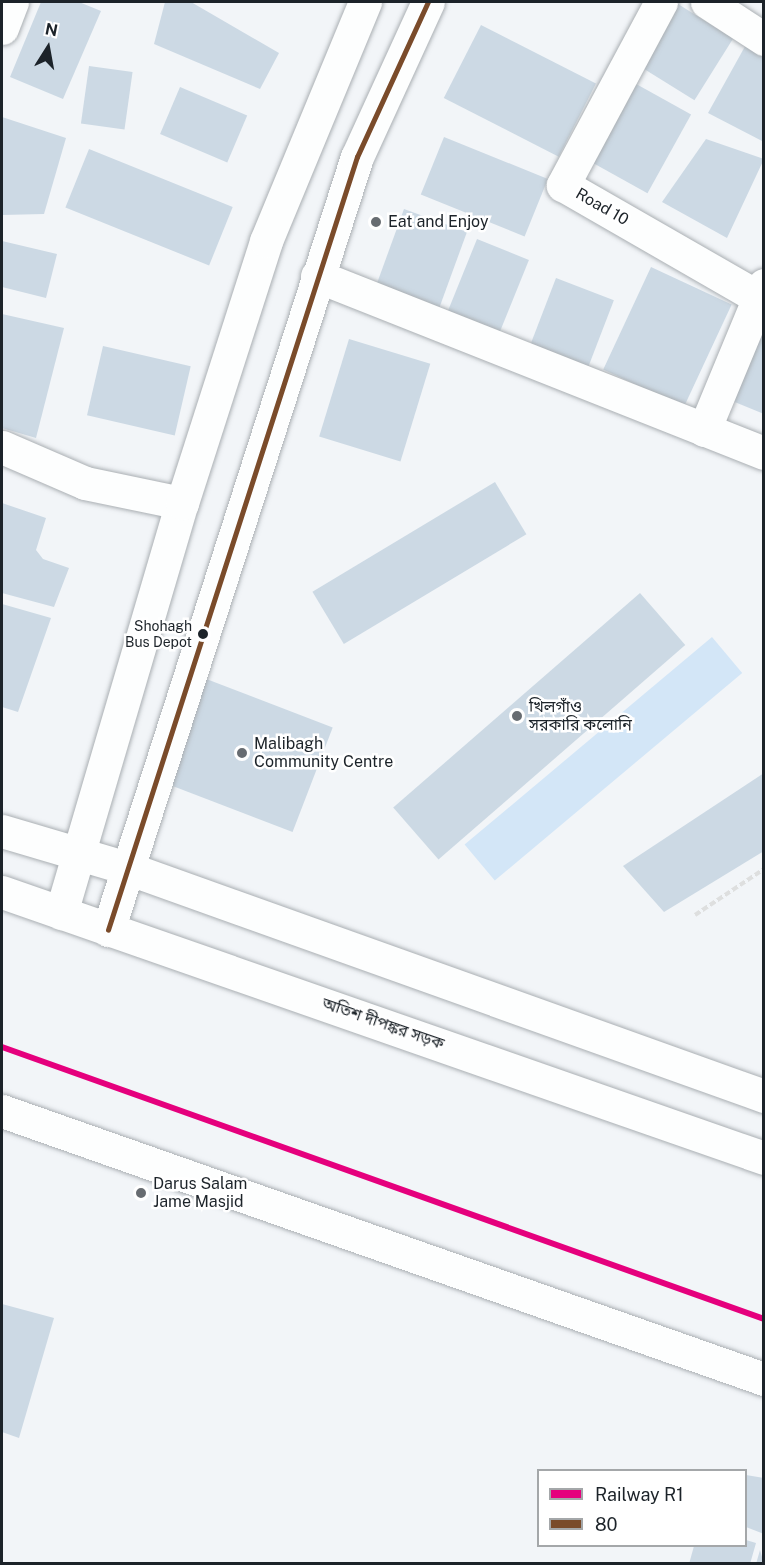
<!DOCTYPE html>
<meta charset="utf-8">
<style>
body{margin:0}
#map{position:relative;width:765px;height:1565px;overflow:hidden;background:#f2f5f8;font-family:"Public Sans","Noto Sans Bengali",sans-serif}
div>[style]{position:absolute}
.green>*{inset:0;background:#d3e6f7;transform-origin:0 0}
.building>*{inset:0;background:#ccd9e4;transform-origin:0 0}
.path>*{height:4px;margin-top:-2px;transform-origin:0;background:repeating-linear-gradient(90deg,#dedfdf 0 6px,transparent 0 9px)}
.roads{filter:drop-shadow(0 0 2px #aaafb3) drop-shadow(0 0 2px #aaafb3)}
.minor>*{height:33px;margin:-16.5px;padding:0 16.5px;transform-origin:16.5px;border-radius:16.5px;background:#fdfefe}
.major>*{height:33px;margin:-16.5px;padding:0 16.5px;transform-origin:16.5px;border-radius:16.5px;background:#fdfefe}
.bus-1>*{height:4.5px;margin:-2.25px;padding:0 2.25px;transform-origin:2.25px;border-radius:2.25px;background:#7a4b2a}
.rail-1>*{height:6px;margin:-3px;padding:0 3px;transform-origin:3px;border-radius:3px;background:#e5007d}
.dots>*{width:16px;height:16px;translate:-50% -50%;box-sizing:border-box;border:3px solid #fff;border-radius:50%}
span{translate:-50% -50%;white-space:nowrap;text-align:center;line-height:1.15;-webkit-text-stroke:5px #fff;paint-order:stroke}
.bus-label{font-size:14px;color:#1c2329}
.right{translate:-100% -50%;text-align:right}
.street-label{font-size:16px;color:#1c2329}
.poi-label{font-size:16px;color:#1c2329}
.left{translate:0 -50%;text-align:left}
.frame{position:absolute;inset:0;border:3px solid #1c2329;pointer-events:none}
.legend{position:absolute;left:537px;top:1469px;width:210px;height:78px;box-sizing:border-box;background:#fff;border:2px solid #a4a7a9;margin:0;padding:8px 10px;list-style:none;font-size:18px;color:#1c2329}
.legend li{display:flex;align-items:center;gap:12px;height:30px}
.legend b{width:30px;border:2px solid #a4a7a9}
.north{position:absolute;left:18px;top:18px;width:60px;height:60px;-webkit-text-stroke:4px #fff;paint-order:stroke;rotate:11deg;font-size:16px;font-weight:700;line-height:24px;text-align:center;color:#1c2329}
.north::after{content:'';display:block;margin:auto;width:21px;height:27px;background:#1c2329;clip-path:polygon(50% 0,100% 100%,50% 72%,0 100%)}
</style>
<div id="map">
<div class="green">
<div style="left:712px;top:637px;width:47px;height:323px;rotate:50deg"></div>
</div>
<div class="building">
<div style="clip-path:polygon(41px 2px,79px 2px,101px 11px,63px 99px,10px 77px)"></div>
<div style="clip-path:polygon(165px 2px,191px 2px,279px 53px,260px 89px,154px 44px)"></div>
<div style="left:678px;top:4px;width:65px;height:73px;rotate:32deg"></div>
<div style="left:481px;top:25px;width:129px;height:82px;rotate:27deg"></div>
<div style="clip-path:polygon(748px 41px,764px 51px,764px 142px,708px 113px)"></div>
<div style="left:89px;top:66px;width:44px;height:58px;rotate:8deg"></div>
<div style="left:629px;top:80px;width:71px;height:90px;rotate:29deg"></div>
<div style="left:180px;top:87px;width:73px;height:51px;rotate:23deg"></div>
<div style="clip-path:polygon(2px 117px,66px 138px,44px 214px,2px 215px)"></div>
<div style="left:444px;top:137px;width:112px;height:62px;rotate:22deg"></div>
<div style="clip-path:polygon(706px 139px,764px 159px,727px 238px,662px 202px)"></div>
<div style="left:89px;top:149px;width:155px;height:63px;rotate:22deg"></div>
<div style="left:404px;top:209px;width:67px;height:84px;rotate:20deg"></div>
<div style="left:477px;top:239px;width:56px;height:88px;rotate:22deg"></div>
<div style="clip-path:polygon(2px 241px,57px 254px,46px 298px,2px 287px)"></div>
<div style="left:651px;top:267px;width:89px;height:113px;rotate:25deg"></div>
<div style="left:556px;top:278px;width:62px;height:71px;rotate:21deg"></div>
<div style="clip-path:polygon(2px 314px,64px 328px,36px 438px,2px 428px)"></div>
<div style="clip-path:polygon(753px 332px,764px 337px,764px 414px,725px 398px)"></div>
<div style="left:349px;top:339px;width:85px;height:102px;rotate:17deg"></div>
<div style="left:103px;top:346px;width:90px;height:71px;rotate:13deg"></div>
<div style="left:495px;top:482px;width:61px;height:213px;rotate:59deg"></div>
<div style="clip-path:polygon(2px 503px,46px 518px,36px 550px,43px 559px,69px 568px,54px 607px,2px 593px)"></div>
<div style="left:640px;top:593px;width:69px;height:327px;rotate:49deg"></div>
<div style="clip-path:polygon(2px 604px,51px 618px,18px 712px,2px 707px)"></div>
<div style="left:188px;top:672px;width:155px;height:112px;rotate:21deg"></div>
<div style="clip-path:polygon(764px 773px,764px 851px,664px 912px,623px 866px)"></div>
<div style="clip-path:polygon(2px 1304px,54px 1318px,19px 1438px,2px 1432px)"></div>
<div style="clip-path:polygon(746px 1475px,764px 1478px,764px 1534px,746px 1527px)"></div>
<div style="clip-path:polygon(746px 1540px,756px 1543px,750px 1564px,689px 1564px,694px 1546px,746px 1546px)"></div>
<div style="clip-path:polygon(760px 1550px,764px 1564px,756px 1564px)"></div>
</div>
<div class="path">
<div style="left:695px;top:915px;width:83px;rotate:-33.7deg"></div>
</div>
<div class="roads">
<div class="minor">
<div style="left:661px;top:2px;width:208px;rotate:118.2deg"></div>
<div style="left:563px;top:185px;width:225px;rotate:29.9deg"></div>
<div style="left:707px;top:2px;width:68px;rotate:33deg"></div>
<div style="left:2px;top:28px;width:28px;rotate:-69deg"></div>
<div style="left:317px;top:276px;width:481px;rotate:21.6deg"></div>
<div style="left:704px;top:430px;width:157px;rotate:-67.5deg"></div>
<div style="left:2px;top:447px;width:90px;rotate:23.4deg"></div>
<div style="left:85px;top:483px;width:99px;rotate:11.7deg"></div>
<div style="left:61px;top:913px;width:427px;rotate:-73.6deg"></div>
<div style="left:182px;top:503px;width:275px;rotate:-72.2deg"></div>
<div style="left:266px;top:241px;width:259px;rotate:-67.5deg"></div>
<div style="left:108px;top:930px;width:812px;rotate:-72.15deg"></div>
<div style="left:357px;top:157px;width:170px;rotate:-65.4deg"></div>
<div style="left:2px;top:1111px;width:808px;rotate:19.38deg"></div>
</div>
<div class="major">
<div style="left:2px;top:831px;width:130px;rotate:16.5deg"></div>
<div style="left:127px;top:868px;width:677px;rotate:19.69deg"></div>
<div style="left:2px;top:892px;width:807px;rotate:19.24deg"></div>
</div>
</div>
<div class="bus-1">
<div style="left:108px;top:930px;width:812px;rotate:-72.15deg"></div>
<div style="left:357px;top:157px;width:170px;rotate:-65.4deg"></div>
</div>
<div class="rail-1">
<div style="left:2px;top:1047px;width:809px;rotate:19.64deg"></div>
</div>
<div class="dots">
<div style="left:376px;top:222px;background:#676c71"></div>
<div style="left:203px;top:634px;background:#1c2329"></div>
<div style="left:517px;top:716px;background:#676c71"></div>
<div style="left:242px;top:753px;background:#676c71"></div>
<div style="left:141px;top:1193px;background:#676c71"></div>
</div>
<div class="bus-label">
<span class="right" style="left:192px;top:634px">Shohagh<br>Bus Depot</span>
</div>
<div class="street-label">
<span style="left:602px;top:207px;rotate:30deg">Road 10</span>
<span style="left:383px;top:1024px;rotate:19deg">অতিশ দীপঙ্কর সড়ক</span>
</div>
<div class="poi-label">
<span class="left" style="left:388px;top:222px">Eat and Enjoy</span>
<span class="left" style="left:529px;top:716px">খিলগাঁও<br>সরকারি কলোনি</span>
<span class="left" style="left:254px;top:753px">Malibagh<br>Community Centre</span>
<span class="left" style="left:153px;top:1193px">Darus Salam<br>Jame Masjid</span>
</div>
<div class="frame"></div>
<ul class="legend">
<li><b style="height:8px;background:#e5007d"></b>Railway R1</li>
<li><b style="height:8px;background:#7a4b2a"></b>80</li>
</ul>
<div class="north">N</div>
</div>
